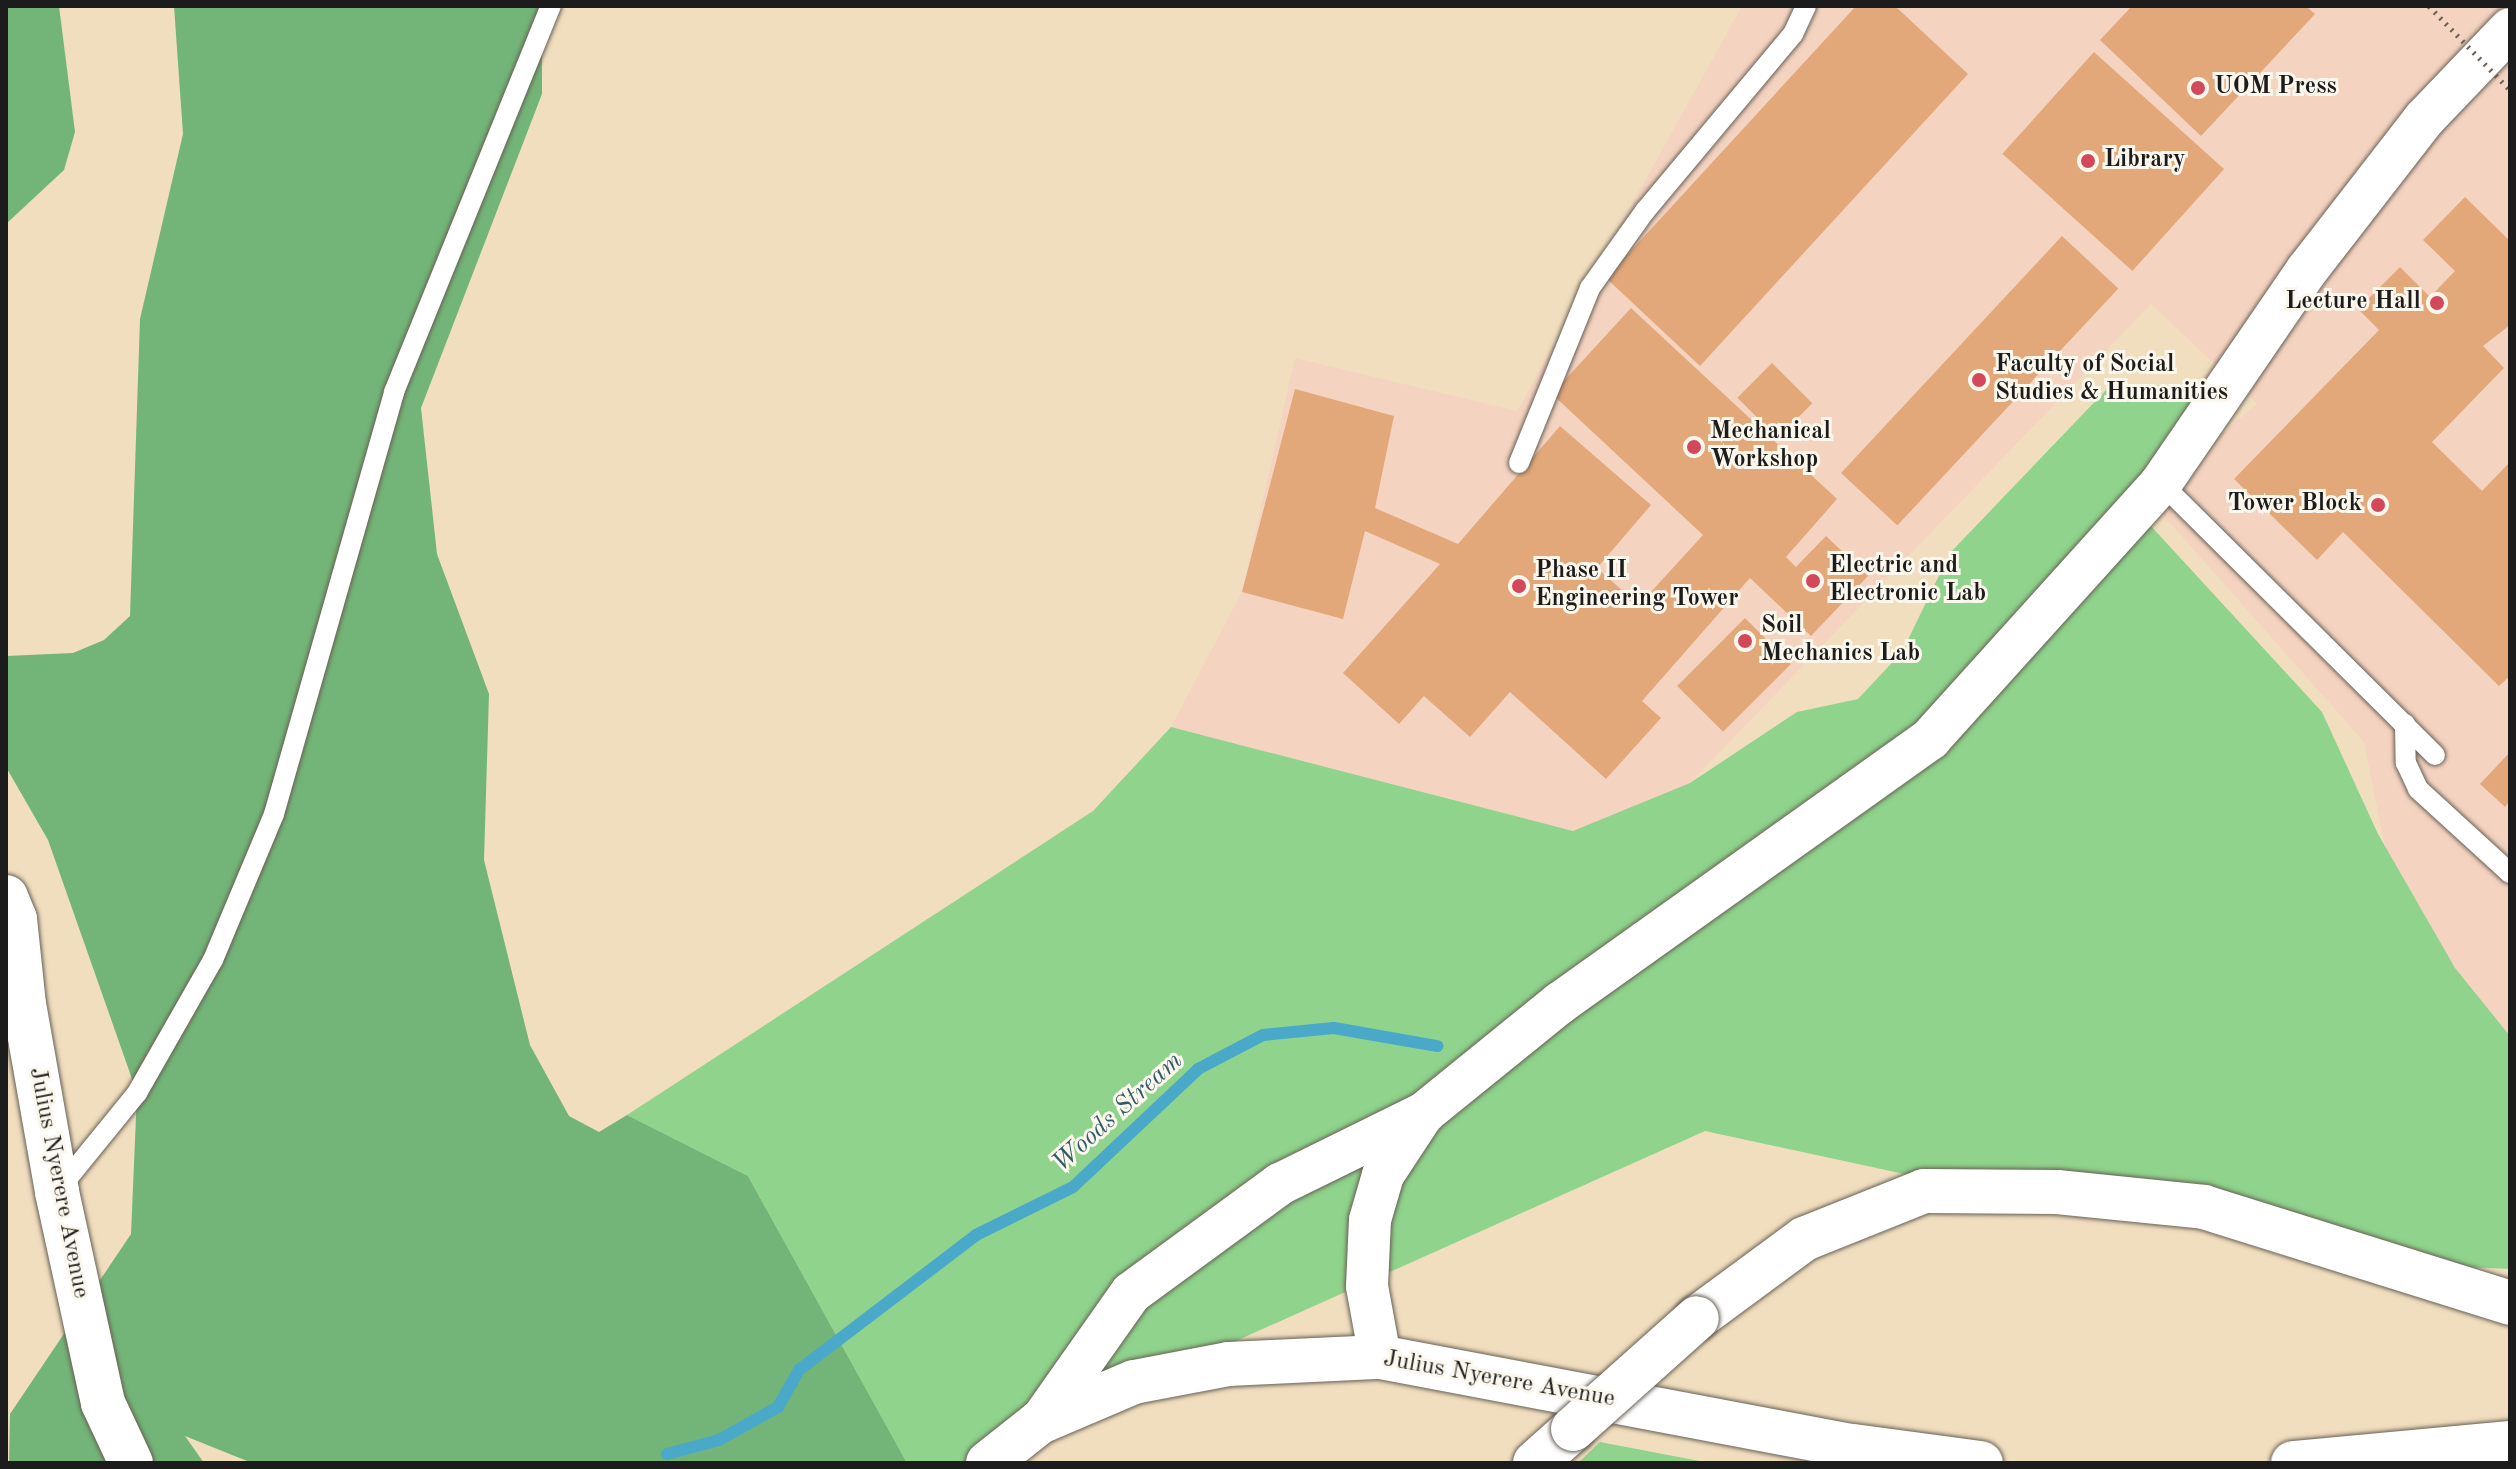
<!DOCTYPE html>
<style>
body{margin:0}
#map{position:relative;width:2516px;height:1469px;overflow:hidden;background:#f1debf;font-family:"Old Standard TT",serif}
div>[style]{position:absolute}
.built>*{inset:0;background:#f5d3c1}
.green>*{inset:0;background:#8fd38c}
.forest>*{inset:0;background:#73b578}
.stream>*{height:12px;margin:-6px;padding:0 6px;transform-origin:6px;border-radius:6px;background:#4aa9c9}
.building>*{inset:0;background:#e3a87a;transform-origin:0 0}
.roads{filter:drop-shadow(0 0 2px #676055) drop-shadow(0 0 2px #676055)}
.service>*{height:20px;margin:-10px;padding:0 10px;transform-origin:10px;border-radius:10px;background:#fff}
.minor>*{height:42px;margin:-21px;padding:0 21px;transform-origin:21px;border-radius:21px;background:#fff}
.secondary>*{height:44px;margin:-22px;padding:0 22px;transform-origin:22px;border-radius:22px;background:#fff}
.trunk>*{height:44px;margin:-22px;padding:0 22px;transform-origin:22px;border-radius:22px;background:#fff}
.path-bridge>*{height:5px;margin-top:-2.5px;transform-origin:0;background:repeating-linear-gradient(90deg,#676055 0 2px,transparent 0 8px)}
.bridges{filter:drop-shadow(0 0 2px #676055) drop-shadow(0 0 2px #676055)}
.trunk-bridge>*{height:44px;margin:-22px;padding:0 22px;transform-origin:22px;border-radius:22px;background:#fff}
.dots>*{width:22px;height:22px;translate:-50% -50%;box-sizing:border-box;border:4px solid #fbf7ec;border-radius:50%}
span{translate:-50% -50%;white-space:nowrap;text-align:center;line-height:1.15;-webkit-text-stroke:6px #fbf7ec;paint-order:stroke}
.poi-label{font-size:24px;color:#1c1c1c;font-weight:700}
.left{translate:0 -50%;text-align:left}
.right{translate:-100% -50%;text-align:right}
.street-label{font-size:24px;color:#1c1c1c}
.water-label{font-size:26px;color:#315b6a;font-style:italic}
.frame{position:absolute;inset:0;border:8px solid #1c1c1c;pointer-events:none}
</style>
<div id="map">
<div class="built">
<div style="clip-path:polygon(1742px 6px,2510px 6px,2510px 1082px,2413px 986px,2364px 742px,2148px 498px,2257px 404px,2151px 304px,1690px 783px,1574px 831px,1171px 727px,1242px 592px,1295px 358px,1517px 411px)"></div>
</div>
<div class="green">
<div style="clip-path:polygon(2196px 383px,2228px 398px,2138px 512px,2322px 712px,2378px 834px,2455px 968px,2510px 1036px,2510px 1269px,2440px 1266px,1946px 1183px,1705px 1131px,963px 1463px,907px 1463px,748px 1176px,627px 1115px,1093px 811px,1171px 727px,1573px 831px,1690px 783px,1797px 712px,1858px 699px,1902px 652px,1950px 553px,2107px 389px)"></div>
<div style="clip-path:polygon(1600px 1442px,1710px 1463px,1578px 1463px)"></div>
</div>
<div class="forest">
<div style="clip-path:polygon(6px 6px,59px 6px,75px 132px,64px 170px,6px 224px)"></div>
<div style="clip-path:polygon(174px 6px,542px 6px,542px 94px,421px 408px,437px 554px,489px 694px,484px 860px,530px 1045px,569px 1116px,599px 1132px,627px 1115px,748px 1176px,907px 1463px,252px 1463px,185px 1436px,204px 1463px,9px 1463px,10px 1414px,131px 1234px,137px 1093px,48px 840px,6px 767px,6px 656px,73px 653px,104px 640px,130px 616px,140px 319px,183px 134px)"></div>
</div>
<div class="stream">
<div style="left:667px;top:1454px;width:54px;rotate:-15.1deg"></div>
<div style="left:719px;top:1440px;width:68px;rotate:-29.2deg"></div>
<div style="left:778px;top:1407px;width:43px;rotate:-60.4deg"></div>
<div style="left:799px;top:1370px;width:223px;rotate:-37.3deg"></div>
<div style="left:976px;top:1235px;width:108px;rotate:-26.3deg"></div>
<div style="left:1073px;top:1187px;width:172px;rotate:-43.3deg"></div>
<div style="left:1198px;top:1069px;width:73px;rotate:-27.6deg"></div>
<div style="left:1263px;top:1035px;width:71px;rotate:-5.6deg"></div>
<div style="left:1334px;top:1028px;width:105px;rotate:9.9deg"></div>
</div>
<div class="building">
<div style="clip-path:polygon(1856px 6px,1895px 6px,1968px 74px,1700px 366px,1606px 278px)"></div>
<div style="clip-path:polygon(2132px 6px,2306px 6px,2315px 14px,2201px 136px,2100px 40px)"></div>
<div style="left:2094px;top:52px;width:175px;height:137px;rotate:42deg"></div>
<div style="clip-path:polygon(2465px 197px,2510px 241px,2510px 325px,2483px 346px,2504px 368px,2432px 442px,2482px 491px,2510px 462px,2510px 676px,2499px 686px,2343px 532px,2317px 560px,2234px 479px,2379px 330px,2358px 309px,2400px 267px,2430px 297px,2455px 271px,2423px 240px)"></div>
<div style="left:2062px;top:236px;width:77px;height:324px;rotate:43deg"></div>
<div style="clip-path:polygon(1631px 308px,1837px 499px,1786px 557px,1796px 567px,1826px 536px,1868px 576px,1811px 636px,1750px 578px,1642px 701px,1661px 718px,1606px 779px,1510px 692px,1470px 737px,1424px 696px,1399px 724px,1343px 673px,1440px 564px,1365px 531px,1343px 619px,1242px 592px,1295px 389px,1394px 416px,1375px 508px,1458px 544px,1560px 426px,1651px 505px,1597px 568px,1639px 605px,1703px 535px,1552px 394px)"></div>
<div style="left:1772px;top:363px;width:57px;height:49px;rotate:45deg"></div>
<div style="left:1745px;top:618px;width:65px;height:96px;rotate:45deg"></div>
<div style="clip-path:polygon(2510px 752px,2510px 801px,2505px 807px,2480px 784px)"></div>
</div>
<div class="roads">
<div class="service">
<div style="left:1519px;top:463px;width:189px;rotate:-67.9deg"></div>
<div style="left:1590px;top:288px;width:95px;rotate:-54.5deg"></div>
<div style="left:1645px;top:211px;width:231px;rotate:-50.1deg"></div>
<div style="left:1793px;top:34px;width:31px;rotate:-65deg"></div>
<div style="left:2161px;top:483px;width:386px;rotate:44.8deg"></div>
<div style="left:2405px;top:724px;width:39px;rotate:89deg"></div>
<div style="left:2406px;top:763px;width:29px;rotate:65deg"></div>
<div style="left:2418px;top:789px;width:125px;rotate:42.4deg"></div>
<div style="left:59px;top:1189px;width:124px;rotate:-50.9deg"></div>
<div style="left:137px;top:1093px;width:153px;rotate:-60.3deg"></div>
<div style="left:213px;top:960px;width:158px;rotate:-67.3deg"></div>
<div style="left:274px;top:814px;width:439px;rotate:-74.1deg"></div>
<div style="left:394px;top:392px;width:417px;rotate:-67.9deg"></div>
</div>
<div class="minor">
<div style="left:1380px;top:1357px;width:72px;rotate:-100.4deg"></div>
<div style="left:1367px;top:1286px;width:66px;rotate:-87.4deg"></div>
<div style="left:1370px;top:1220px;width:47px;rotate:-73.9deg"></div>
<div style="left:1383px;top:1175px;width:73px;rotate:-56.7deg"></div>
<div style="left:1040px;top:1422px;width:158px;rotate:-54.8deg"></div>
<div style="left:1131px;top:1293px;width:185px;rotate:-36.2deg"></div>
<div style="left:1280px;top:1184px;width:161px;rotate:-26.2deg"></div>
<div style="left:1424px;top:1113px;width:175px;rotate:-39deg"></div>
<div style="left:1560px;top:1003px;width:455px;rotate:-35.5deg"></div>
<div style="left:1930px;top:739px;width:345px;rotate:-47.9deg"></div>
<div style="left:2161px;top:483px;width:258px;rotate:-55.6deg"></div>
<div style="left:2307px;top:270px;width:192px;rotate:-52.2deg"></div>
<div style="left:2425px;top:118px;width:123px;rotate:-46.3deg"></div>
</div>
<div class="secondary">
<div style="left:6px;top:897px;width:24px;rotate:68deg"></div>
<div style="left:15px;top:919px;width:85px;rotate:84deg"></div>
<div style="left:24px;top:1004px;width:191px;rotate:80deg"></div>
<div style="left:57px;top:1192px;width:216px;rotate:77.7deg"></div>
<div style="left:103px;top:1403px;width:66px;rotate:65deg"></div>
<div style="left:988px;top:1463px;width:66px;rotate:-38.3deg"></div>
<div style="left:1040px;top:1422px;width:102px;rotate:-23.1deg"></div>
<div style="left:1134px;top:1382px;width:97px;rotate:-10.7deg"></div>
<div style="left:1229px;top:1364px;width:151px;rotate:-2.7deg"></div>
<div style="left:1380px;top:1357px;width:481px;rotate:10.7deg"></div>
<div style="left:1853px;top:1446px;width:129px;rotate:7.6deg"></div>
<div style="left:2293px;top:1463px;width:218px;rotate:-5.3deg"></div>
</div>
<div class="trunk">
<div style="left:1697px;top:1318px;width:133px;rotate:-36.4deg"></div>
<div style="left:1804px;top:1239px;width:129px;rotate:-21.8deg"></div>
<div style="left:1924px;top:1191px;width:133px;rotate:0.4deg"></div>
<div style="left:2057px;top:1192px;width:148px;rotate:5.8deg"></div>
<div style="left:2204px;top:1207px;width:321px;rotate:17.4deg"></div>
<div style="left:1535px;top:1463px;width:51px;rotate:-41.8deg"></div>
</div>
</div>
<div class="path-bridge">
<div style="left:2429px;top:6px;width:117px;rotate:46deg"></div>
</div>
<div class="bridges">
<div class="trunk-bridge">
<div style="left:1573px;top:1429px;width:166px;rotate:-41.8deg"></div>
</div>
</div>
<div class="dots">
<div style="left:2198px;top:88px;background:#d1495b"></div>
<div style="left:2088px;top:161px;background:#d1495b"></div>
<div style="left:2437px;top:303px;background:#d1495b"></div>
<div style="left:1979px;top:380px;background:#d1495b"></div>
<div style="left:1694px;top:447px;background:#d1495b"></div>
<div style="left:2378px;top:505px;background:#d1495b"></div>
<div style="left:1813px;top:581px;background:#d1495b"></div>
<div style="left:1519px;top:586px;background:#d1495b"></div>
<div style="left:1745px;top:641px;background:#d1495b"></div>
</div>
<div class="poi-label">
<span class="left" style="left:2214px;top:88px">UOM Press</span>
<span class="left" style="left:2104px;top:161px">Library</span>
<span class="right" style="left:2421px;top:303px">Lecture Hall</span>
<span class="left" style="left:1995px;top:380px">Faculty of Social<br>Studies &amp; Humanities</span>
<span class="left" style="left:1710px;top:447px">Mechanical<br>Workshop</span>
<span class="right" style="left:2362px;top:505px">Tower Block</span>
<span class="left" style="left:1829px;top:581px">Electric and<br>Electronic Lab</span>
<span class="left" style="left:1535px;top:586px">Phase II<br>Engineering Tower</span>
<span class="left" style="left:1761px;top:641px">Soil<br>Mechanics Lab</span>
</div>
<div class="street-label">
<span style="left:58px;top:1183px;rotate:79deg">Julius Nyerere Avenue</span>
<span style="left:1499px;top:1380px;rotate:10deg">Julius Nyerere Avenue</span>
</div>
<div class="water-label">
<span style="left:1118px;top:1113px;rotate:-42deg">Woods Stream</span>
</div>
<div class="frame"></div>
</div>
